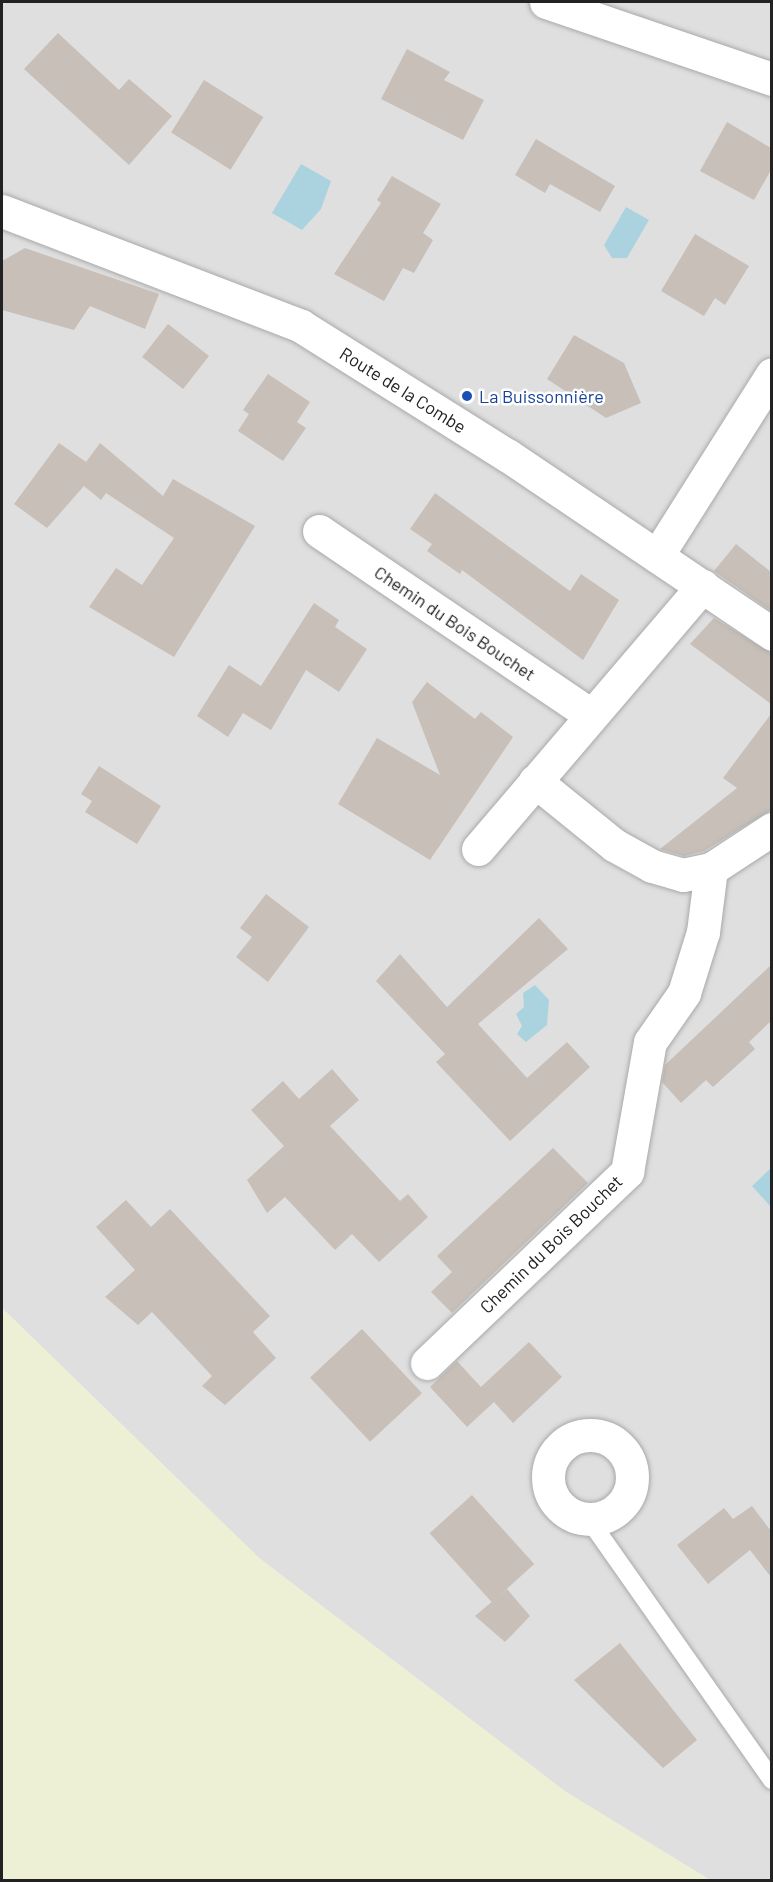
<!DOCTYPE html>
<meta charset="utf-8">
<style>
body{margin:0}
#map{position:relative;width:773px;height:1882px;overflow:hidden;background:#f2efe9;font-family:Barlow,sans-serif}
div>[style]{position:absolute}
.residential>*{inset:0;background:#e0dfdf}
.farmland>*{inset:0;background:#eef0d5}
.water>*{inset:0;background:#aad3df}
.building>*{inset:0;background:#c7bfb8;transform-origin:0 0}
.roads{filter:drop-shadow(0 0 2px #a9a9a9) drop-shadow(0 0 2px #a9a9a9)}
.lane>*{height:18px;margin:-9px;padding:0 9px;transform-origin:9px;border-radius:9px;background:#fff}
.street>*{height:33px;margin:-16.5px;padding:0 16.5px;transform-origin:16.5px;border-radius:16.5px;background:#fff}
.street>.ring{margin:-16.5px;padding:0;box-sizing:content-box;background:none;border:33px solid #fff;border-radius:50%}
.dots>*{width:16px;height:16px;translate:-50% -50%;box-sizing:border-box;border:3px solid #fff;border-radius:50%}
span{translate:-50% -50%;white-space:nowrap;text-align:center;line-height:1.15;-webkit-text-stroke:5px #fff;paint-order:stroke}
.street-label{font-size:18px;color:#222}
.transit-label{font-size:18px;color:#164399}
.left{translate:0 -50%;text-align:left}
.frame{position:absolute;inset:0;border:3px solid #222;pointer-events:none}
</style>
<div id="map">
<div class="residential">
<div style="clip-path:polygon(2px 2px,771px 2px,771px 1880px,710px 1880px,566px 1792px,259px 1558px,2px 1308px)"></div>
</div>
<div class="farmland">
<div style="clip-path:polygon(2px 1308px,259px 1558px,566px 1792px,710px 1880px,2px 1880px)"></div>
</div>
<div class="water">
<div style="clip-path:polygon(301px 164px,331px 181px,321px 209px,302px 230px,272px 213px)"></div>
<div style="clip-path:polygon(626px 207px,649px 220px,627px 258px,612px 258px,604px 245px)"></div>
<div style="clip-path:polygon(535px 985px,549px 1000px,547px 1025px,526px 1042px,517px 1034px,522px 1026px,516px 1014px,524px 1007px,523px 993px)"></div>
<div style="clip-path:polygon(771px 1168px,772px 1204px,770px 1206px,752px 1186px)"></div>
</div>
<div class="building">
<div style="clip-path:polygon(58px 33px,119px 90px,129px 79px,172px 116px,129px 165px,24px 69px)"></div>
<div style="clip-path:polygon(407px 49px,450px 72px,444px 80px,484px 100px,463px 140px,381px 99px)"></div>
<div style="left:204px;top:80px;width:70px;height:62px;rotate:32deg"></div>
<div style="clip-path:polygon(727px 122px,771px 148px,771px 170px,754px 200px,700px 171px)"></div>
<div style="clip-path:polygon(536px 139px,615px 186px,600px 212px,550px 184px,545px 193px,515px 175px)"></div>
<div style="clip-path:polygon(392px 176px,441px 204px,423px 233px,433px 240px,414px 273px,403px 268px,384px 301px,334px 274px,381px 203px,377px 200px)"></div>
<div style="clip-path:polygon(695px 234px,749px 266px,725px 305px,715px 298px,704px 316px,661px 291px)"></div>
<div style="clip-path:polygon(25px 248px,159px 294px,145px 329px,90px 306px,74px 330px,2px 310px,2px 261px)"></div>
<div style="left:168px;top:324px;width:52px;height:42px;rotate:38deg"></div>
<div style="clip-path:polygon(574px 335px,624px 363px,641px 403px,606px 418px,547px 379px)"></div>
<div style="clip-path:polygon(268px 374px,310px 402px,297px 422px,306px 428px,283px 461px,238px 431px,249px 414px,243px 410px)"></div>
<div style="clip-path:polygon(59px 443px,86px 462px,100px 443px,163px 496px,173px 479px,255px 526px,174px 657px,89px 607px,116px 568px,142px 585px,174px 538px,106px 493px,101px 500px,84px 486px,47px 528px,14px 504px)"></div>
<div style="clip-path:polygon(435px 493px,570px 591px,581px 574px,619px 600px,583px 660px,462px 570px,460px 574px,427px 551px,432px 544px,410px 529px)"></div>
<div style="clip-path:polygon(736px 544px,771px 572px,771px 611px,714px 571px)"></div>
<div style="clip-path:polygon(314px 603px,339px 620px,335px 627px,367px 649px,339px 692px,306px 670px,271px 730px,243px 713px,228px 737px,197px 716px,229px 665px,261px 686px)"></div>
<div style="clip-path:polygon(714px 618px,771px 653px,771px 704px,690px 644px)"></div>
<div style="clip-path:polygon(427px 682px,475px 719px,481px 712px,513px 737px,430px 860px,338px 804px,377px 738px,440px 775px,412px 702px)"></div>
<div style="clip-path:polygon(771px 714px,771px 810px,704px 851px,684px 856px,660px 849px,737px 788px,723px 778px)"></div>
<div style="clip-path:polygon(99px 766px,161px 806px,137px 844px,85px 812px,92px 801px,81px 794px)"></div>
<div style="clip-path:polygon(266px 894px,309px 927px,268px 982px,236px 957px,252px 937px,240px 928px)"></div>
<div style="clip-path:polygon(539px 918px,568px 949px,478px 1024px,527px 1078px,567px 1042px,590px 1067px,510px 1141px,436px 1062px,445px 1054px,376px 981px,400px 954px,447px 1007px)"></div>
<div style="clip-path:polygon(771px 965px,771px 1021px,749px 1042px,755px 1049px,713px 1087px,706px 1080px,681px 1103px,662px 1082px,665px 1065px)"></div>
<div style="clip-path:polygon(332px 1069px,359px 1100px,330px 1126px,400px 1201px,408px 1194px,428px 1217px,379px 1262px,352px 1234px,335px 1250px,285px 1197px,267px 1213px,247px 1180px,284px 1146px,251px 1110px,283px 1081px,299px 1099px)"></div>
<div style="clip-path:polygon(553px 1148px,588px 1183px,452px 1313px,431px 1292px,452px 1272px,437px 1256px)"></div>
<div style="clip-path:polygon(126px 1200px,151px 1227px,170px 1209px,270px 1316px,253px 1332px,276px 1358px,225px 1405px,202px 1386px,212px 1376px,152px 1312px,138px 1325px,105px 1297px,135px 1270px,96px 1227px)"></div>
<div style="left:362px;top:1329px;width:88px;height:71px;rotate:47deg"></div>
<div style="clip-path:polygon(529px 1342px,562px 1377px,513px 1423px,494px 1402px,467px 1427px,430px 1387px,457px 1361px,481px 1387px)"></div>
<div style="left:472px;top:1495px;width:93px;height:57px;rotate:48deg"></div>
<div style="clip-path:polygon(752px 1506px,771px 1531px,771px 1577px,750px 1550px,708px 1584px,677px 1545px,724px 1508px,733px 1519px)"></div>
<div style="clip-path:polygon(507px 1589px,530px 1616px,505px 1642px,475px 1616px)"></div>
<div style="clip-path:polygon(620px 1643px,697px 1740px,663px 1768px,574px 1680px)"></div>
</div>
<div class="roads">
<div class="lane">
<div style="left:590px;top:1521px;width:317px;rotate:54.9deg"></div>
</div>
<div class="street">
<div style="left:546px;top:2px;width:239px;rotate:18.8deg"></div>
<div style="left:2px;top:211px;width:320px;rotate:21deg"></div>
<div style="left:301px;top:326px;width:243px;rotate:32.1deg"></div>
<div style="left:507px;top:455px;width:320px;rotate:34deg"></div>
<div style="left:319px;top:531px;width:328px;rotate:34.1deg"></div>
<div style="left:657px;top:556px;width:215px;rotate:-57.7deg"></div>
<div style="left:535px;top:781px;width:102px;rotate:39deg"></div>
<div style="left:614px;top:845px;width:43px;rotate:28.9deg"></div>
<div style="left:652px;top:866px;width:32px;rotate:16deg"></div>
<div style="left:683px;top:875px;width:29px;rotate:-12deg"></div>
<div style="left:711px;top:869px;width:73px;rotate:-33.3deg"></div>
<div style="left:478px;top:849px;width:346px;rotate:-49.5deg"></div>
<div style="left:427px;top:1363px;width:277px;rotate:-43.7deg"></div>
<div style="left:627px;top:1172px;width:132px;rotate:-80deg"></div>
<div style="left:650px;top:1042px;width:60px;rotate:-55.2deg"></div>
<div style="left:684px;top:993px;width:64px;rotate:-72.7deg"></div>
<div style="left:703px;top:932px;width:64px;rotate:-82.8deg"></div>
<div class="ring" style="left:548px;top:1435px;width:51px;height:51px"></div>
</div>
</div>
<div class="dots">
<div style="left:467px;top:396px;background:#1a4fb4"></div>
</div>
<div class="street-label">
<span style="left:403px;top:390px;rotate:32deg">Route de la Combe</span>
<span style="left:455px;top:623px;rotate:34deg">Chemin du Bois Bouchet</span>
<span style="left:551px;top:1244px;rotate:-44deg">Chemin du Bois Bouchet</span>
</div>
<div class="transit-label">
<span class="left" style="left:479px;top:396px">La Buissonnière</span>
</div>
<div class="frame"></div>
</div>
